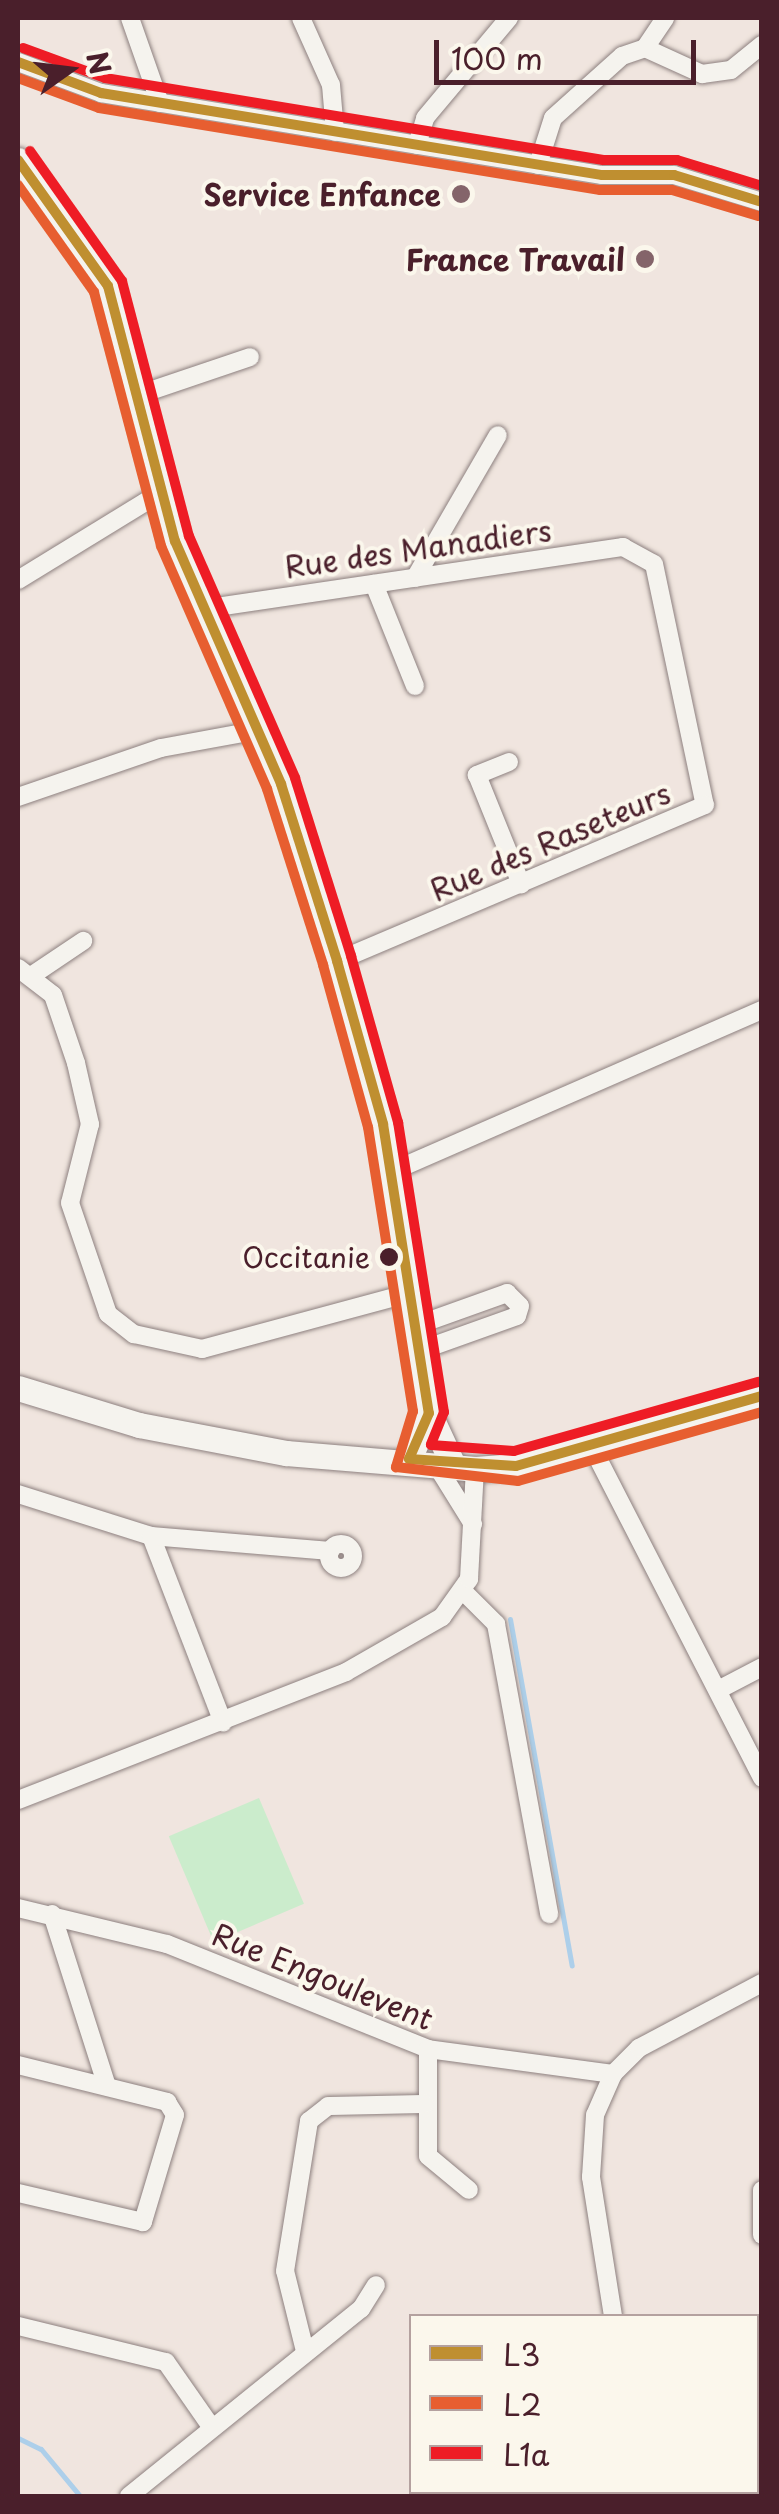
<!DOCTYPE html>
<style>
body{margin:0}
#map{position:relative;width:779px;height:2514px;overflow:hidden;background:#f0e5df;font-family:"Playpen Sans",sans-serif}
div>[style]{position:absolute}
.green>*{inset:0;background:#cbeccc;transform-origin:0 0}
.stream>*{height:5px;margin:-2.5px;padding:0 2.5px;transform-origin:2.5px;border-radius:2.5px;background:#adcfea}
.roads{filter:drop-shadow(0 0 2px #8d807f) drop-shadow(0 0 2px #8d807f)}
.street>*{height:18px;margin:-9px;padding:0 9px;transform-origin:9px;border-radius:9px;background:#f5f3ee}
.street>.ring{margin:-9px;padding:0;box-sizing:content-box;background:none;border:18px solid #f5f3ee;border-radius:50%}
.secondary>*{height:25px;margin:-12.5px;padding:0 12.5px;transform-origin:12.5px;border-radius:12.5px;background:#f5f3ee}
.bus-1>*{height:10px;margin:-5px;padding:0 5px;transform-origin:5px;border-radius:5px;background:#bf8f30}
.bus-2>*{height:10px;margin:-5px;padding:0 5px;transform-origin:5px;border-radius:5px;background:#e75e30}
.bus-3>*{height:10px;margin:-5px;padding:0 5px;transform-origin:5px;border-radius:5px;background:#ee1c25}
.dots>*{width:28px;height:28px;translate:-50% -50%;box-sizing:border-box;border:5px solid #fbf7ec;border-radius:50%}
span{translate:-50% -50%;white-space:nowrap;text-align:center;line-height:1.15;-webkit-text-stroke:8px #fbf7ec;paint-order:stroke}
.bus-label{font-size:28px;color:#4a1f2b}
.right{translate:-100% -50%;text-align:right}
.poi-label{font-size:30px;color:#4a1f2b;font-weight:700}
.street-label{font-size:30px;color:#4a1f2b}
.frame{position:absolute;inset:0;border:20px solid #4a1f2b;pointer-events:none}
.legend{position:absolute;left:409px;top:2314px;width:350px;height:180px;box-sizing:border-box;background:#fbf7ec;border:2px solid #b4a19f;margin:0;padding:12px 18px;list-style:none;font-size:30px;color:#4a1f2b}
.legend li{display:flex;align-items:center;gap:20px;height:50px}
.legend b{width:50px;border:2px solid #b4a19f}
.north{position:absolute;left:20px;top:20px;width:100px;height:100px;-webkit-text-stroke:8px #fbf7ec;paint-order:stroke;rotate:76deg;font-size:28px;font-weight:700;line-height:40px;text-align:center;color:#4a1f2b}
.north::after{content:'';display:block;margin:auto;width:35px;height:45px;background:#4a1f2b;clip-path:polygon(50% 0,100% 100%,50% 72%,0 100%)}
.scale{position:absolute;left:434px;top:40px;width:262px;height:45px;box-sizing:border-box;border:5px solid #4a1f2b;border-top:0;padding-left:12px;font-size:30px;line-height:35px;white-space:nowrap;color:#4a1f2b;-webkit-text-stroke:8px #fbf7ec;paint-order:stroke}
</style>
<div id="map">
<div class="green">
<div style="left:259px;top:1798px;width:115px;height:98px;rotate:67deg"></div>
</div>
<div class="stream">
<div style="left:510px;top:1619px;width:352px;rotate:79.9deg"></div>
<div style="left:18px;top:2438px;width:25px;rotate:26deg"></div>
<div style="left:41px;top:2449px;width:61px;rotate:50.3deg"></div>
</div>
<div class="roads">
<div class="street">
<div style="left:130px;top:18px;width:90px;rotate:70.6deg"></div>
<div style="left:301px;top:18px;width:73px;rotate:65.9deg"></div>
<div style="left:331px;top:85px;width:47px;rotate:85.1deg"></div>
<div style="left:645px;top:48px;width:63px;rotate:24.5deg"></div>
<div style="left:702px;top:74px;width:29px;rotate:-8deg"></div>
<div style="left:731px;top:70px;width:40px;rotate:-39deg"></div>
<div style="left:645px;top:48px;width:36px;rotate:-56deg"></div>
<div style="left:18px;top:62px;width:89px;rotate:20.5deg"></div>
<div style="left:101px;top:93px;width:508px;rotate:9.3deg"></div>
<div style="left:602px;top:175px;width:72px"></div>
<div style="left:674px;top:175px;width:92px;rotate:17.1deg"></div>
<div style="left:417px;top:145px;width:28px;rotate:-73deg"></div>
<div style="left:425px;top:118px;width:131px;rotate:-50deg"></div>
<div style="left:538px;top:165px;width:49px;rotate:-72.3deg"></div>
<div style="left:553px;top:118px;width:93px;rotate:-41.9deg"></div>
<div style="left:622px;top:56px;width:24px;rotate:-19deg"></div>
<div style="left:141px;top:394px;width:115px;rotate:-18.7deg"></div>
<div style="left:415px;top:578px;width:165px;rotate:-59.9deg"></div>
<div style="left:18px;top:580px;width:167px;rotate:-31.5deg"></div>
<div style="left:374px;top:584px;width:110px;rotate:68.1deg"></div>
<div style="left:203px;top:609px;width:425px;rotate:-8.4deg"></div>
<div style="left:623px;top:547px;width:35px;rotate:29deg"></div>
<div style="left:654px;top:564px;width:246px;rotate:78.1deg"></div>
<div style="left:705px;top:805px;width:400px;rotate:157deg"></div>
<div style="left:509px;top:762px;width:35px;rotate:158deg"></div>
<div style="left:477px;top:775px;width:118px;rotate:68deg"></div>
<div style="left:18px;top:797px;width:151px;rotate:-18.9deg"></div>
<div style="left:161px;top:748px;width:95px;rotate:-10.4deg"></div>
<div style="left:18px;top:968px;width:44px;rotate:37.6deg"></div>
<div style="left:53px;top:995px;width:72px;rotate:71.3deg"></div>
<div style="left:76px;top:1063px;width:63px;rotate:77.1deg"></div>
<div style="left:90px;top:1124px;width:81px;rotate:104.2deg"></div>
<div style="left:70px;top:1203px;width:117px;rotate:71.1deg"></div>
<div style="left:108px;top:1314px;width:33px;rotate:38deg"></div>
<div style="left:134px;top:1334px;width:70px;rotate:12.4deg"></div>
<div style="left:202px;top:1349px;width:215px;rotate:-15.1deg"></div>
<div style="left:31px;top:976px;width:63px;rotate:-33.9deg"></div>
<div style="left:391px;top:1172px;width:405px;rotate:-23.6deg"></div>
<div style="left:415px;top:1326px;width:98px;rotate:-19.7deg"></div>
<div style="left:507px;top:1293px;width:18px;rotate:45deg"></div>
<div style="left:520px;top:1306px;width:10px;rotate:107deg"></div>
<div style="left:517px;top:1316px;width:104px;rotate:160.3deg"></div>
<div style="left:592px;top:1447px;width:372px;rotate:62.8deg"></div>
<div style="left:435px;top:1463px;width:72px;rotate:58.1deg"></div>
<div style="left:18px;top:1494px;width:139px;rotate:17.5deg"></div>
<div style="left:151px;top:1536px;width:200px;rotate:68.9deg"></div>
<div style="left:151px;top:1536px;width:180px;rotate:4.8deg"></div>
<div class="ring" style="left:329px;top:1544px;width:6px;height:6px"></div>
<div style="left:463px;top:1591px;width:47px;rotate:45deg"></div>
<div style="left:496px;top:1624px;width:295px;rotate:79.6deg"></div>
<div style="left:720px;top:1689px;width:47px;rotate:-27.6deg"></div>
<div style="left:18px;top:1800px;width:352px;rotate:-21.3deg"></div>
<div style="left:346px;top:1672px;width:111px;rotate:-29.8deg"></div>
<div style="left:442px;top:1617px;width:47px;rotate:-54.6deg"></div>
<div style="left:469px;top:1579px;width:110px;rotate:-86.9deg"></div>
<div style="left:18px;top:1908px;width:153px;rotate:13.6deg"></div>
<div style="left:167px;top:1944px;width:281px;rotate:21.9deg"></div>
<div style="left:428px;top:2049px;width:187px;rotate:7.7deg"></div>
<div style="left:52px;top:1914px;width:181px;rotate:72.3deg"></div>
<div style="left:428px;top:2049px;width:107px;rotate:90deg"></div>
<div style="left:428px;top:2156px;width:53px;rotate:39.7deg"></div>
<div style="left:18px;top:2065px;width:154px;rotate:13.9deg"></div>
<div style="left:167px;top:2102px;width:15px;rotate:58deg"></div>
<div style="left:175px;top:2115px;width:112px;rotate:106.7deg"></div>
<div style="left:143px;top:2222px;width:128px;rotate:-166.9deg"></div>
<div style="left:762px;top:2190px;width:45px;rotate:90deg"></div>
<div style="left:613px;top:2316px;width:141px;rotate:-99deg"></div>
<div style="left:591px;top:2177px;width:62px;rotate:-86.3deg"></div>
<div style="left:595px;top:2115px;width:45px;rotate:-66.3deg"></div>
<div style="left:613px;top:2074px;width:37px;rotate:-45deg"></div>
<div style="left:639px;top:2048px;width:139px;rotate:-27.9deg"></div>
<div style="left:18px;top:2326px;width:152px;rotate:13.7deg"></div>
<div style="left:166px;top:2362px;width:80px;rotate:55.1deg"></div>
<div style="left:305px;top:2351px;width:82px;rotate:-104deg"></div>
<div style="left:285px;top:2271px;width:152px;rotate:-80.9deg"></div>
<div style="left:309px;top:2121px;width:24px;rotate:-38deg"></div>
<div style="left:328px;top:2106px;width:97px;rotate:-1.2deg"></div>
<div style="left:756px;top:2376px;width:6px;rotate:-9deg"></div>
<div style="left:648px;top:2492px;width:4px;rotate:63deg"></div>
<div style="left:129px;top:2496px;width:298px;rotate:-38.9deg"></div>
<div style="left:361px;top:2309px;width:28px;rotate:-58deg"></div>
</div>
<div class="secondary">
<div style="left:18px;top:160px;width:155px;rotate:54.5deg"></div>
<div style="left:108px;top:286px;width:264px;rotate:75.3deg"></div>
<div style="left:175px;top:541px;width:265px;rotate:66.4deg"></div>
<div style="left:281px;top:784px;width:186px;rotate:72.4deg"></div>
<div style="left:337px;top:961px;width:169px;rotate:74.2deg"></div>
<div style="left:383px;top:1124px;width:293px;rotate:81deg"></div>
<div style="left:429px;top:1413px;width:50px;rotate:113.5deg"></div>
<div style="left:18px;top:1388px;width:127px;rotate:17deg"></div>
<div style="left:139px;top:1425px;width:150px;rotate:10.8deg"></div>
<div style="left:286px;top:1453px;width:190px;rotate:4.8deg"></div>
<div style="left:475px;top:1469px;width:41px;rotate:-4.2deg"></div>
<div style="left:516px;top:1466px;width:256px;rotate:-15.9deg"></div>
<div style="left:429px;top:1413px;width:57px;rotate:65.2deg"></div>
</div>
</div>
<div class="bus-1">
<div style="left:18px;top:62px;width:89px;rotate:20.5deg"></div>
<div style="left:101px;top:93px;width:508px;rotate:9.3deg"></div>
<div style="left:602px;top:175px;width:72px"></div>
<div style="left:674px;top:175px;width:92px;rotate:17.1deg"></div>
<div style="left:18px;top:160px;width:155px;rotate:54.5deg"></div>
<div style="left:108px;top:286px;width:264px;rotate:75.3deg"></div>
<div style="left:175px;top:541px;width:265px;rotate:66.4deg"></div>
<div style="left:281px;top:784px;width:186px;rotate:72.4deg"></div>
<div style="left:337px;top:961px;width:169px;rotate:74.2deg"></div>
<div style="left:383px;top:1124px;width:293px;rotate:81deg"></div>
<div style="left:429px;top:1413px;width:50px;rotate:113.5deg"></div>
<div style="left:409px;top:1459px;width:107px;rotate:3.7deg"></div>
<div style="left:516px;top:1466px;width:256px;rotate:-15.9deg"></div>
</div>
<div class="bus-2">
<div style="left:18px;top:78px;width:86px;rotate:20.3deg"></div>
<div style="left:99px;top:108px;width:508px;rotate:9.3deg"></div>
<div style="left:600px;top:190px;width:72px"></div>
<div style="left:672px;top:190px;width:90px;rotate:16.8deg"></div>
<div style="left:18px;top:185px;width:131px;rotate:54.6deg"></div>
<div style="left:94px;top:292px;width:263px;rotate:75.2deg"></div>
<div style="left:161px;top:546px;width:265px;rotate:66.4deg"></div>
<div style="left:267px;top:789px;width:185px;rotate:72.3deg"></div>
<div style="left:323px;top:965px;width:168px;rotate:74.5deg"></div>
<div style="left:368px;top:1127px;width:288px;rotate:81deg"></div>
<div style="left:413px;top:1411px;width:59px;rotate:106.9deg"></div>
<div style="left:396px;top:1467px;width:123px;rotate:6.5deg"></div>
<div style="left:518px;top:1481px;width:254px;rotate:-15.8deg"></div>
</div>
<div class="bus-3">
<div style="left:23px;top:48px;width:87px;rotate:20.1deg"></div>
<div style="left:105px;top:78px;width:505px;rotate:9.35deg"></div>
<div style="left:603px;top:160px;width:74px"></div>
<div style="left:677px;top:160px;width:89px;rotate:17deg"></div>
<div style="left:30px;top:151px;width:159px;rotate:54.7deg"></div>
<div style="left:122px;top:281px;width:264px;rotate:75.3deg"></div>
<div style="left:189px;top:536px;width:264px;rotate:66.3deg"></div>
<div style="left:295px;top:778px;width:187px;rotate:72.5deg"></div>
<div style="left:351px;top:956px;width:173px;rotate:74.2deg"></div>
<div style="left:398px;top:1122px;width:294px;rotate:81deg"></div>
<div style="left:444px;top:1412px;width:35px;rotate:112deg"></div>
<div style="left:431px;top:1445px;width:83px;rotate:4.1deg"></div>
<div style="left:514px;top:1451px;width:254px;rotate:-15.8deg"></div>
</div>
<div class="dots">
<div style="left:461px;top:194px;background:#84646a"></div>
<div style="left:645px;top:259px;background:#84646a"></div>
<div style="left:389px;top:1257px;background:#4a1f2b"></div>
</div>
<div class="bus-label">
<span class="right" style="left:370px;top:1257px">Occitanie</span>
</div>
<div class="poi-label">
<span class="right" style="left:441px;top:194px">Service Enfance</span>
<span class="right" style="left:625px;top:259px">France Travail</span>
</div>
<div class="street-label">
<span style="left:418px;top:548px;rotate:-8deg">Rue des Manadiers</span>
<span style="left:550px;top:841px;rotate:-23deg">Rue des Raseteurs</span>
<span style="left:323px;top:1976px;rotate:22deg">Rue Engoulevent</span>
</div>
<div class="frame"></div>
<ul class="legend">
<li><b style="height:12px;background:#bf8f30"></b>L3</li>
<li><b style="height:12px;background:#e75e30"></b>L2</li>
<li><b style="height:12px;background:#ee1c25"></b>L1a</li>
</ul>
<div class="north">N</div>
<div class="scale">100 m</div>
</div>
